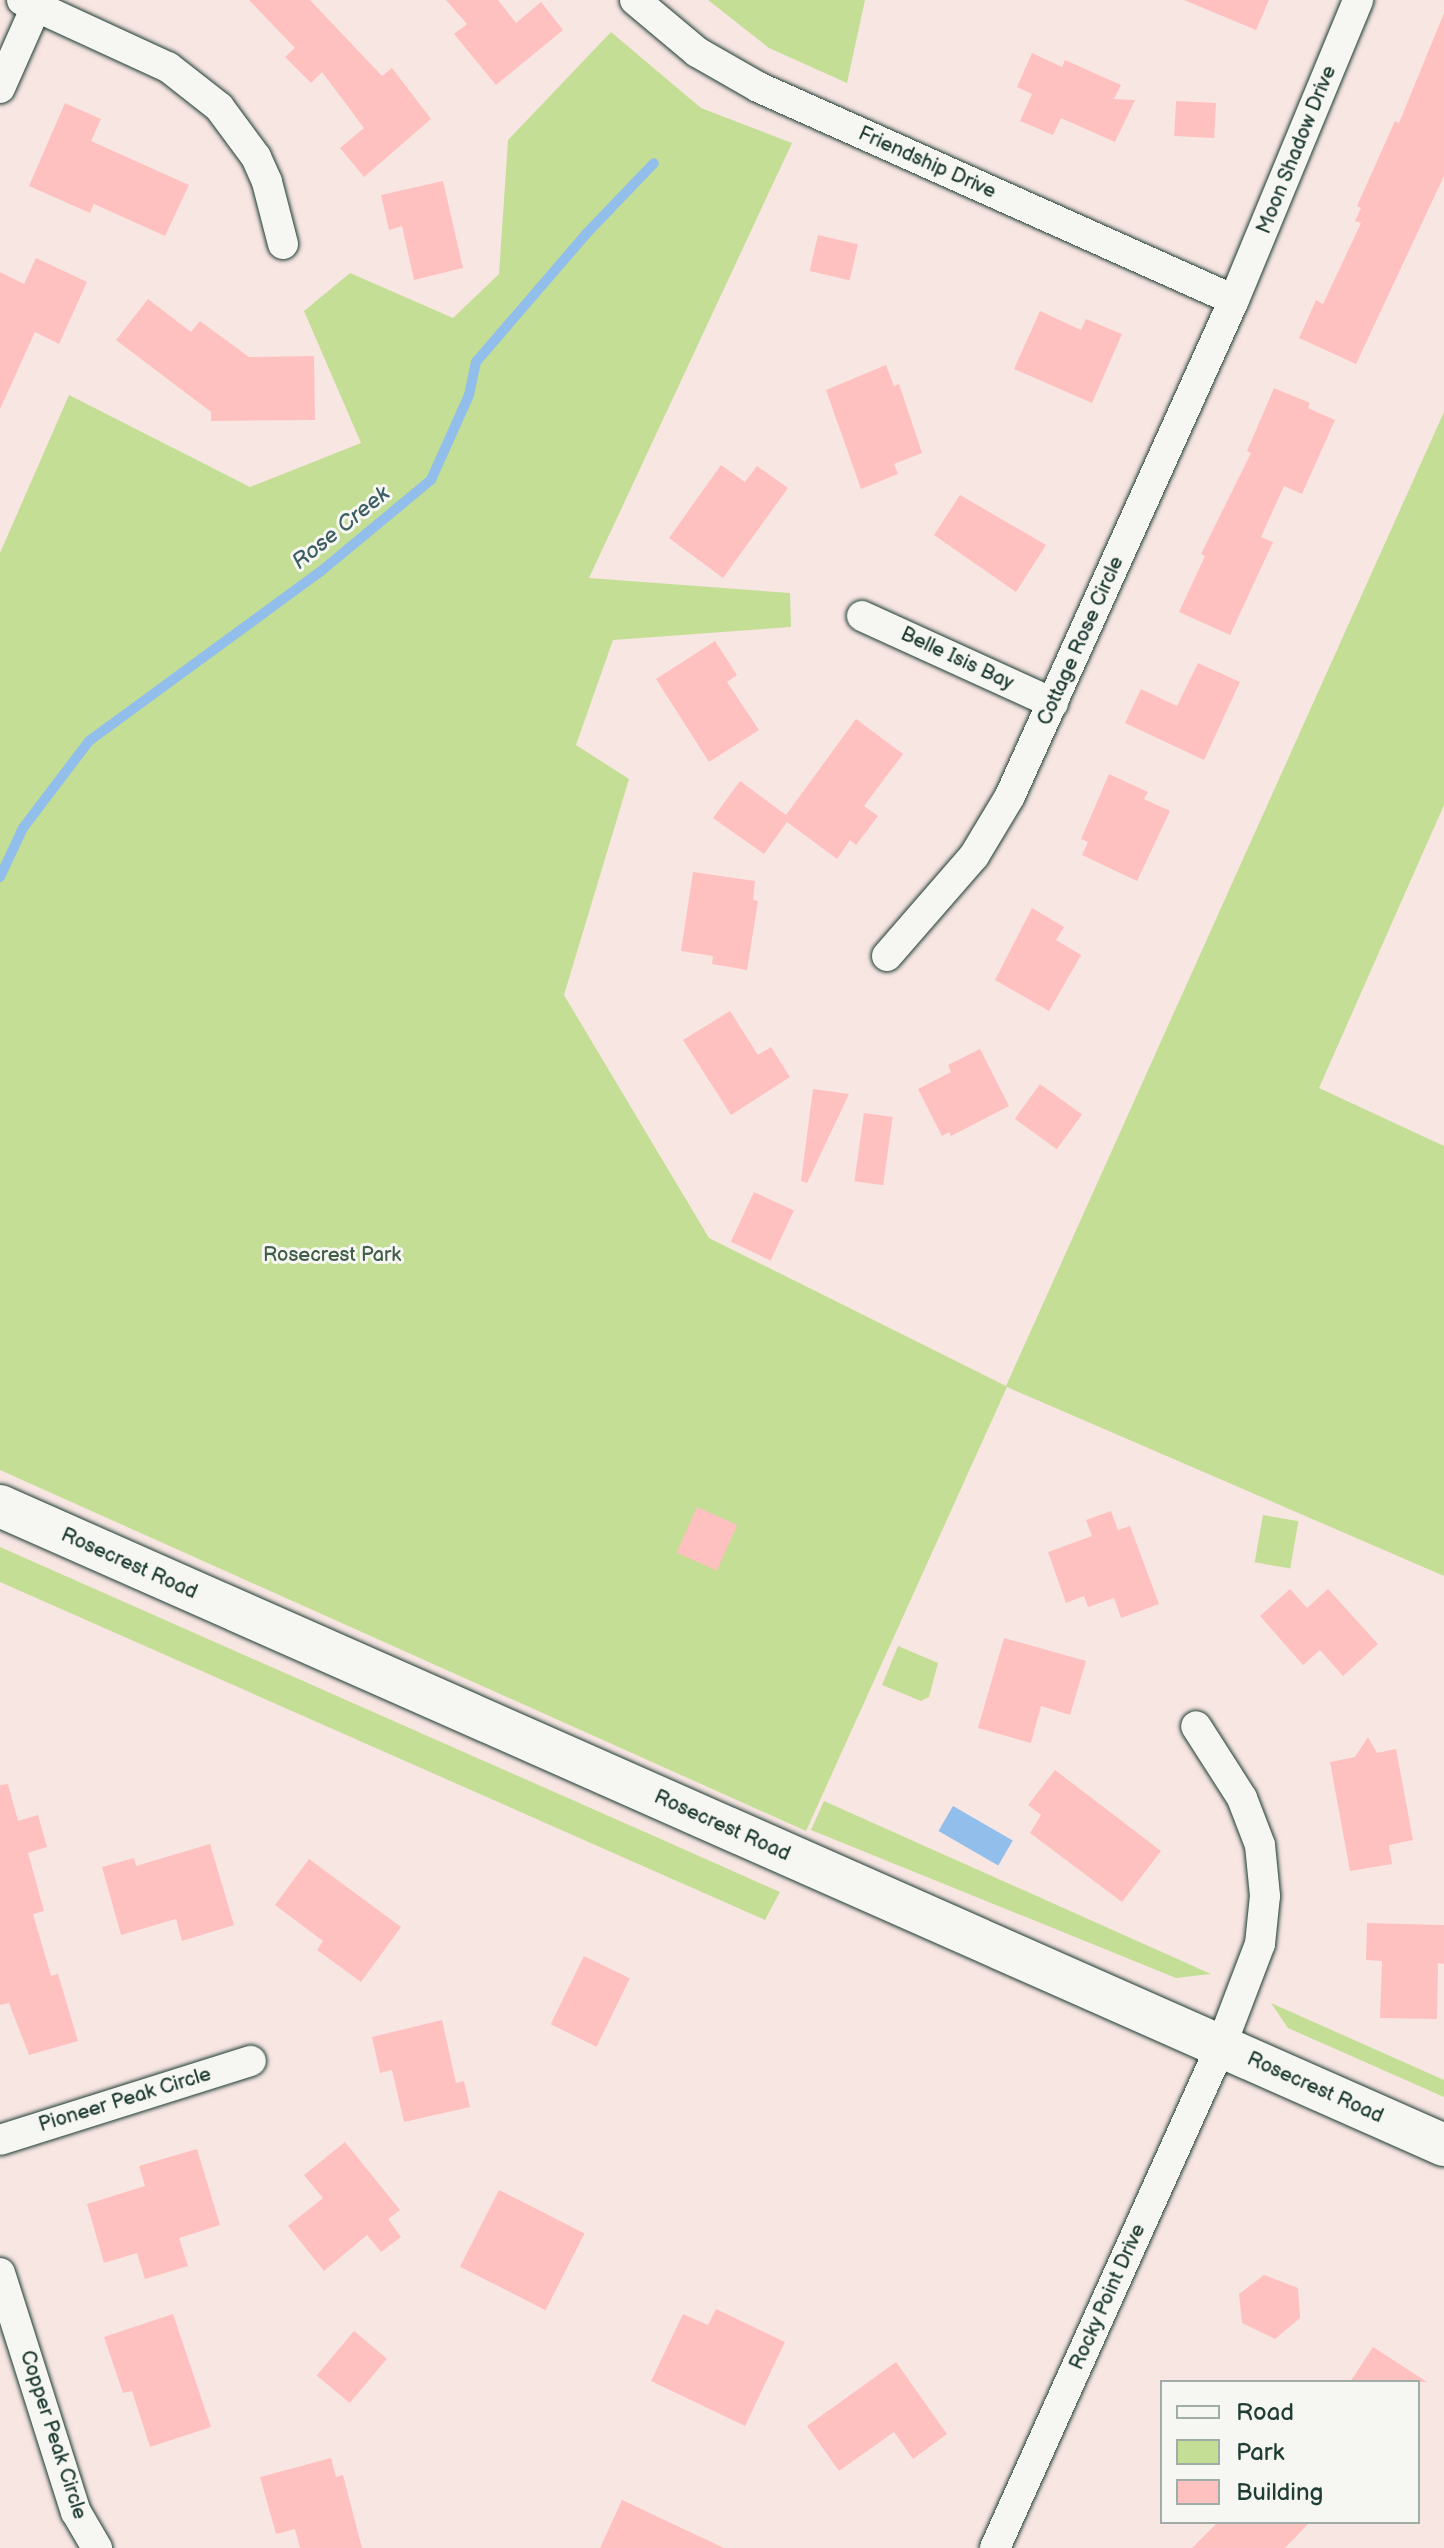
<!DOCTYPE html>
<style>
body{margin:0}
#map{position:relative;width:1444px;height:2548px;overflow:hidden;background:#f8e6e3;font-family:"Balsamiq Sans",sans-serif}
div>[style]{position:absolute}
.green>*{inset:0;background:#c5de95;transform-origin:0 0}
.water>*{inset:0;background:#92beeb;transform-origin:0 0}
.stream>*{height:10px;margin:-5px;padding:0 5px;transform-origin:5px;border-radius:5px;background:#92beeb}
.building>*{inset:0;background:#fec1bf;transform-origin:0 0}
.roads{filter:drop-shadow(0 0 2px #1f3d34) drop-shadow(0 0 2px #1f3d34)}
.minor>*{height:30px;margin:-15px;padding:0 15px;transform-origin:15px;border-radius:15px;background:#f6f6f2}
.secondary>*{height:42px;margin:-21px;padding:0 21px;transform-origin:21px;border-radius:21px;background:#f6f6f2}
span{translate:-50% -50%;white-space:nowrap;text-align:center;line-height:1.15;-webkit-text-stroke:6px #f6f6f2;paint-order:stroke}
.street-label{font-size:20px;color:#1f3d34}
.park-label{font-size:20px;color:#405d47}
.water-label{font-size:22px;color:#3c5d62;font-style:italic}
.legend{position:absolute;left:1160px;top:2380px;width:260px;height:144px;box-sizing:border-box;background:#f6f6f2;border:2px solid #a0aca6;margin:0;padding:10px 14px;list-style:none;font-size:24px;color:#1f3d34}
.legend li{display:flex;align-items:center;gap:16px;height:40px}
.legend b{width:40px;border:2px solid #a0aca6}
</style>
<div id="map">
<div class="green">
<div style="clip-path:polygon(708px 0,865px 0,847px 83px,769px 48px)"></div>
<div style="clip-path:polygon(611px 32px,701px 108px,792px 143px,589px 578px,790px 593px,791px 627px,613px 640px,576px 745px,629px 779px,564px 995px,709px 1238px,1006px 1386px,1444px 412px,1444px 805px,1319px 1088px,1444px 1146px,1444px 1576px,1007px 1387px,806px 1831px,0 1470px,0 553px,69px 395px,250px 487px,361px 443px,304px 311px,350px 273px,453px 318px,499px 274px,508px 140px)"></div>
<div style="left:1263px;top:1515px;width:36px;height:48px;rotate:10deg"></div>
<div style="clip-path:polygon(0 1547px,672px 1844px,780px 1892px,765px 1920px,0 1582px)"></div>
<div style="clip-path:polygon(898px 1646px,938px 1663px,929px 1697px,921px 1701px,882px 1685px)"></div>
<div style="clip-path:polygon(824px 1801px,1211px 1974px,1176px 1978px,811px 1830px)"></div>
<div style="clip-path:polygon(1271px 2003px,1444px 2080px,1444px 2097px,1288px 2028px)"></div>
</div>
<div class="water">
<div style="left:953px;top:1806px;width:69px;height:29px;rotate:30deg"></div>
</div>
<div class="stream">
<div style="left:0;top:877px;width:54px;rotate:-64.9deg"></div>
<div style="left:23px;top:828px;width:109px;rotate:-52.8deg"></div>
<div style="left:89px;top:741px;width:286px;rotate:-36.2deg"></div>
<div style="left:320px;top:572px;width:144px;rotate:-39.7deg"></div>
<div style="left:431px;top:480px;width:93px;rotate:-65.9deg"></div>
<div style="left:469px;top:395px;width:34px;rotate:-78deg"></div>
<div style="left:476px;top:362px;width:169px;rotate:-49.3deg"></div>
<div style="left:586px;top:234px;width:98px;rotate:-46.2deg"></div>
</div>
<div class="building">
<div style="clip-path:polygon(249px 0,310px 0,382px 76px,392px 68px,431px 119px,364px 177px,340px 148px,364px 128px,322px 72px,311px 83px,285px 57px,295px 48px)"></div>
<div style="clip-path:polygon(446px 0,498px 0,516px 23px,541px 2px,563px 30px,496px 85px,454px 34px,467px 24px)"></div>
<div style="clip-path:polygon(1184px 0,1269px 0,1256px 30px)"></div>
<div style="clip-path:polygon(1444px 13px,1444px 176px,1356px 364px,1299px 338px,1316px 300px,1323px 304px,1361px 223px,1355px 221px,1361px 208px,1357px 206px,1395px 121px,1399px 123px)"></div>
<div style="clip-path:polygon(1032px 53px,1062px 67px,1065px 60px,1121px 85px,1114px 99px,1135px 100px,1115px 142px,1061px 118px,1053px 135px,1020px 121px,1032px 94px,1017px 87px)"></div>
<div style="left:1176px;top:101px;width:40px;height:35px;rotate:3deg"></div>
<div style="clip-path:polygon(65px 103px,101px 119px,91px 141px,189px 185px,165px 236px,94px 204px,90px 213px,29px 186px)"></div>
<div style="clip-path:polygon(443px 181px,463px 268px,414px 280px,402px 226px,389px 230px,381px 195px)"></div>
<div style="left:818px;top:235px;width:41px;height:37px;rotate:13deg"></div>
<div style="clip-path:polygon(36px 258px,87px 282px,59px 344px,35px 332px,0 409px,0 272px,24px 284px)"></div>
<div style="clip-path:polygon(148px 299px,191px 332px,200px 321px,249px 357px,314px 356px,315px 420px,211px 421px,211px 412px,116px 340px)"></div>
<div style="clip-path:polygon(1040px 311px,1081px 330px,1086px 319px,1122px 334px,1092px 403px,1014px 369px)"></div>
<div style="clip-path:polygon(886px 365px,894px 386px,899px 384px,922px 453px,894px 464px,898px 474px,861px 489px,826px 390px)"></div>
<div style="clip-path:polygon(1274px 388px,1310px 403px,1308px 408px,1335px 420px,1302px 494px,1284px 486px,1261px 537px,1273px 542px,1230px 635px,1179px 612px,1205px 556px,1201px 554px,1251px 453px,1247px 451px)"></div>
<div style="clip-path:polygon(721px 465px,745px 482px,757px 466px,788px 488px,723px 578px,669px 538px)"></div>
<div style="clip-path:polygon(960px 495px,1046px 545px,1016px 592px,934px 535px)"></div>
<div style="clip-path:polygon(715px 641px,737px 675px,727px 682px,759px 730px,709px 762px,656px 679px)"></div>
<div style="clip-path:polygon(1198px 663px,1240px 682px,1204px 760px,1125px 723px,1141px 689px,1177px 706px)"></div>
<div style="clip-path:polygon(856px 719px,903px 754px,864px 806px,878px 816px,856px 845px,850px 840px,837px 859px,787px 822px,764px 854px,713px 818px,740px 781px,786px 815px)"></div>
<div style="clip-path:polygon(1109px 774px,1148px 792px,1144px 799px,1170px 811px,1137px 881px,1082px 855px,1088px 842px,1081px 839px)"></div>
<div style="clip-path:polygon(693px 872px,755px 881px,753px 900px,758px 901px,747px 970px,712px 964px,713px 956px,681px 951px)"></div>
<div style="clip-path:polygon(1032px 908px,1064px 927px,1056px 940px,1081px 955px,1049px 1011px,995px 980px)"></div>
<div style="clip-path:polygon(730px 1011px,758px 1055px,771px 1047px,790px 1077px,731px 1115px,683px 1040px)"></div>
<div style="clip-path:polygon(980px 1049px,1009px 1106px,951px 1136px,949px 1132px,942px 1136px,918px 1089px,951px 1072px,948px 1065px)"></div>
<div style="left:1040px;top:1084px;width:52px;height:43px;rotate:36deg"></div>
<div style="clip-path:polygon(813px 1089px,849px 1094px,807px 1183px,801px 1181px)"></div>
<div style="left:864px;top:1113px;width:29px;height:69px;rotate:8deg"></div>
<div style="left:754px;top:1192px;width:44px;height:55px;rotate:25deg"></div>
<div style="left:697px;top:1507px;width:44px;height:50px;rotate:24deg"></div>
<div style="clip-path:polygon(1111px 1511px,1118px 1530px,1130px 1526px,1159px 1604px,1121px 1618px,1114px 1598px,1088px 1607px,1084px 1596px,1066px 1603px,1048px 1552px,1092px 1536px,1086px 1520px)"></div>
<div style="clip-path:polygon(1290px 1589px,1307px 1608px,1328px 1589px,1378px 1644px,1343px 1676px,1320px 1650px,1303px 1665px,1260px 1616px)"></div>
<div style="clip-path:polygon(1004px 1638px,1086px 1661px,1070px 1715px,1041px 1706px,1031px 1743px,978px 1728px)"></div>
<div style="clip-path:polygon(1368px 1737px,1377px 1753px,1396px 1749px,1413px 1840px,1389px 1845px,1392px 1864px,1350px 1871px,1330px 1762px,1355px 1757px)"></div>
<div style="clip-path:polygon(1055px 1770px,1161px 1851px,1122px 1902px,1030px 1833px,1041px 1815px,1028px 1805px)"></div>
<div style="clip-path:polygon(8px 1784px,18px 1821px,38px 1815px,47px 1847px,28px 1853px,44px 1911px,33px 1914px,51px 1976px,58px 1974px,78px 2041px,29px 2055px,9px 2003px,0 2005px,0 1785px)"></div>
<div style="clip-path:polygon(210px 1844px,234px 1925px,182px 1941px,176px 1919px,121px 1935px,102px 1867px,134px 1858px,136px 1866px)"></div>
<div style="clip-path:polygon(309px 1859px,401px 1927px,361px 1982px,317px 1950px,323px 1941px,275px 1905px)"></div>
<div style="clip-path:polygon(1367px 1923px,1444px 1925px,1444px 1964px,1438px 1963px,1437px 2019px,1380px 2018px,1382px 1961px,1366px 1960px)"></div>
<div style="left:584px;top:1956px;width:51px;height:76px;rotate:26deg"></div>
<div style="clip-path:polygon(442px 2020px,456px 2083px,464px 2081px,470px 2107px,404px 2122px,392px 2070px,380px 2073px,372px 2037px)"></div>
<div style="clip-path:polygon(345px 2142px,400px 2210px,388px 2219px,401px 2237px,381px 2252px,367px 2235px,324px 2271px,288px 2226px,323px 2198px,304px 2175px)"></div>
<div style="clip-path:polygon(197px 2149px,220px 2225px,179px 2238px,188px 2266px,145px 2279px,137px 2253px,104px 2263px,87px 2204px,145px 2186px,139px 2166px)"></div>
<div style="left:499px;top:2190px;width:96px;height:86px;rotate:27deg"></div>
<div style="clip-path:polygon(1264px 2275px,1298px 2288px,1300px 2318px,1275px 2339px,1242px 2323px,1239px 2294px)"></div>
<div style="clip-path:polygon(716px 2309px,785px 2342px,745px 2426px,651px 2381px,683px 2314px,708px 2325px)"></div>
<div style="clip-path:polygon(173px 2314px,211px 2427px,150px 2447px,132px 2391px,123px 2393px,104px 2337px)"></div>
<div style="left:354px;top:2331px;width:43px;height:58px;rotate:40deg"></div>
<div style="clip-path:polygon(1373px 2347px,1427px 2382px,1350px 2382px)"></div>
<div style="clip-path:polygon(896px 2362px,947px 2434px,913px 2459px,894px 2432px,839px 2471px,807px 2426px)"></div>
<div style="clip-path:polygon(331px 2458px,336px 2477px,343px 2475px,362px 2548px,300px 2548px,295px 2529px,276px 2534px,260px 2477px)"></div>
<div style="clip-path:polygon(622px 2500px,724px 2548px,600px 2548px)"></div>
<div style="clip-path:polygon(1218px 2522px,1310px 2522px,1285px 2548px,1192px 2548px)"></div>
</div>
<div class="roads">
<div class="minor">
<div style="left:22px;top:0;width:161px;rotate:24.7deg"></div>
<div style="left:168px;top:67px;width:65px;rotate:38.1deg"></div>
<div style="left:219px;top:107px;width:62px;rotate:53.5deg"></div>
<div style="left:256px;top:157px;width:27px;rotate:66deg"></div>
<div style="left:267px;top:182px;width:64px;rotate:75.5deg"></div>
<div style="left:635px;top:0;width:81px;rotate:40deg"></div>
<div style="left:697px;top:52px;width:70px;rotate:29.8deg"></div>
<div style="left:758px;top:87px;width:521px;rotate:24.11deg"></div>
<div style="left:0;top:88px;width:96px;rotate:-66.1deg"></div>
<div style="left:862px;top:616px;width:210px;rotate:24.5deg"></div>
<div style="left:887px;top:956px;width:133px;rotate:-49deg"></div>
<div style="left:974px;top:856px;width:70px;rotate:-59deg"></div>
<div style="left:1010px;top:796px;width:544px;rotate:-65.7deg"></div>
<div style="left:1234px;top:300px;width:325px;rotate:-67.5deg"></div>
<div style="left:0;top:2140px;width:263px;rotate:-17.5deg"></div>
<div style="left:0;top:2273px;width:251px;rotate:72.4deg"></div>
<div style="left:76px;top:2512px;width:42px;rotate:59.7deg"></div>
<div style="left:995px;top:2548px;width:551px;rotate:-65.76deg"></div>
<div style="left:1221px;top:2046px;width:109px;rotate:-69.1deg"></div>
<div style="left:1260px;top:1944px;width:48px;rotate:-84.1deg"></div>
<div style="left:1265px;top:1896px;width:51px;rotate:-95.6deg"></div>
<div style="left:1260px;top:1845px;width:50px;rotate:-111deg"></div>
<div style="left:1242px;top:1798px;width:85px;rotate:-122.6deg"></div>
</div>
<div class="secondary">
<div style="left:0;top:1506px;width:1579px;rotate:23.87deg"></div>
</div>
</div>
<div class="street-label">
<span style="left:1297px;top:150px;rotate:-68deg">Moon Shadow Drive</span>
<span style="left:927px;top:163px;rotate:24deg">Friendship Drive</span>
<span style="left:1081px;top:641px;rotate:-66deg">Cottage Rose Circle</span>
<span style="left:957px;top:659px;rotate:25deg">Belle Isis Bay</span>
<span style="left:129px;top:1564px;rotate:24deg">Rosecrest Road</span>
<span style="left:722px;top:1826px;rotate:24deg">Rosecrest Road</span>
<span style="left:1315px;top:2088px;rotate:24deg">Rosecrest Road</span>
<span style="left:125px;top:2100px;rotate:-17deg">Pioneer Peak Circle</span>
<span style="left:1108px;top:2297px;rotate:-66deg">Rocky Point Drive</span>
<span style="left:53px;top:2435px;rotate:72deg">Copper Peak Circle</span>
</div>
<div class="park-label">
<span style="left:332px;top:1255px">Rosecrest Park</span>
</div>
<div class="water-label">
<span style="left:341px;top:528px;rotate:-39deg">Rose Creek</span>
</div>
<ul class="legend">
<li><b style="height:10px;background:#f6f6f2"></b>Road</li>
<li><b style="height:22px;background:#c5de95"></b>Park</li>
<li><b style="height:22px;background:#fec1bf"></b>Building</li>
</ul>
</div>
